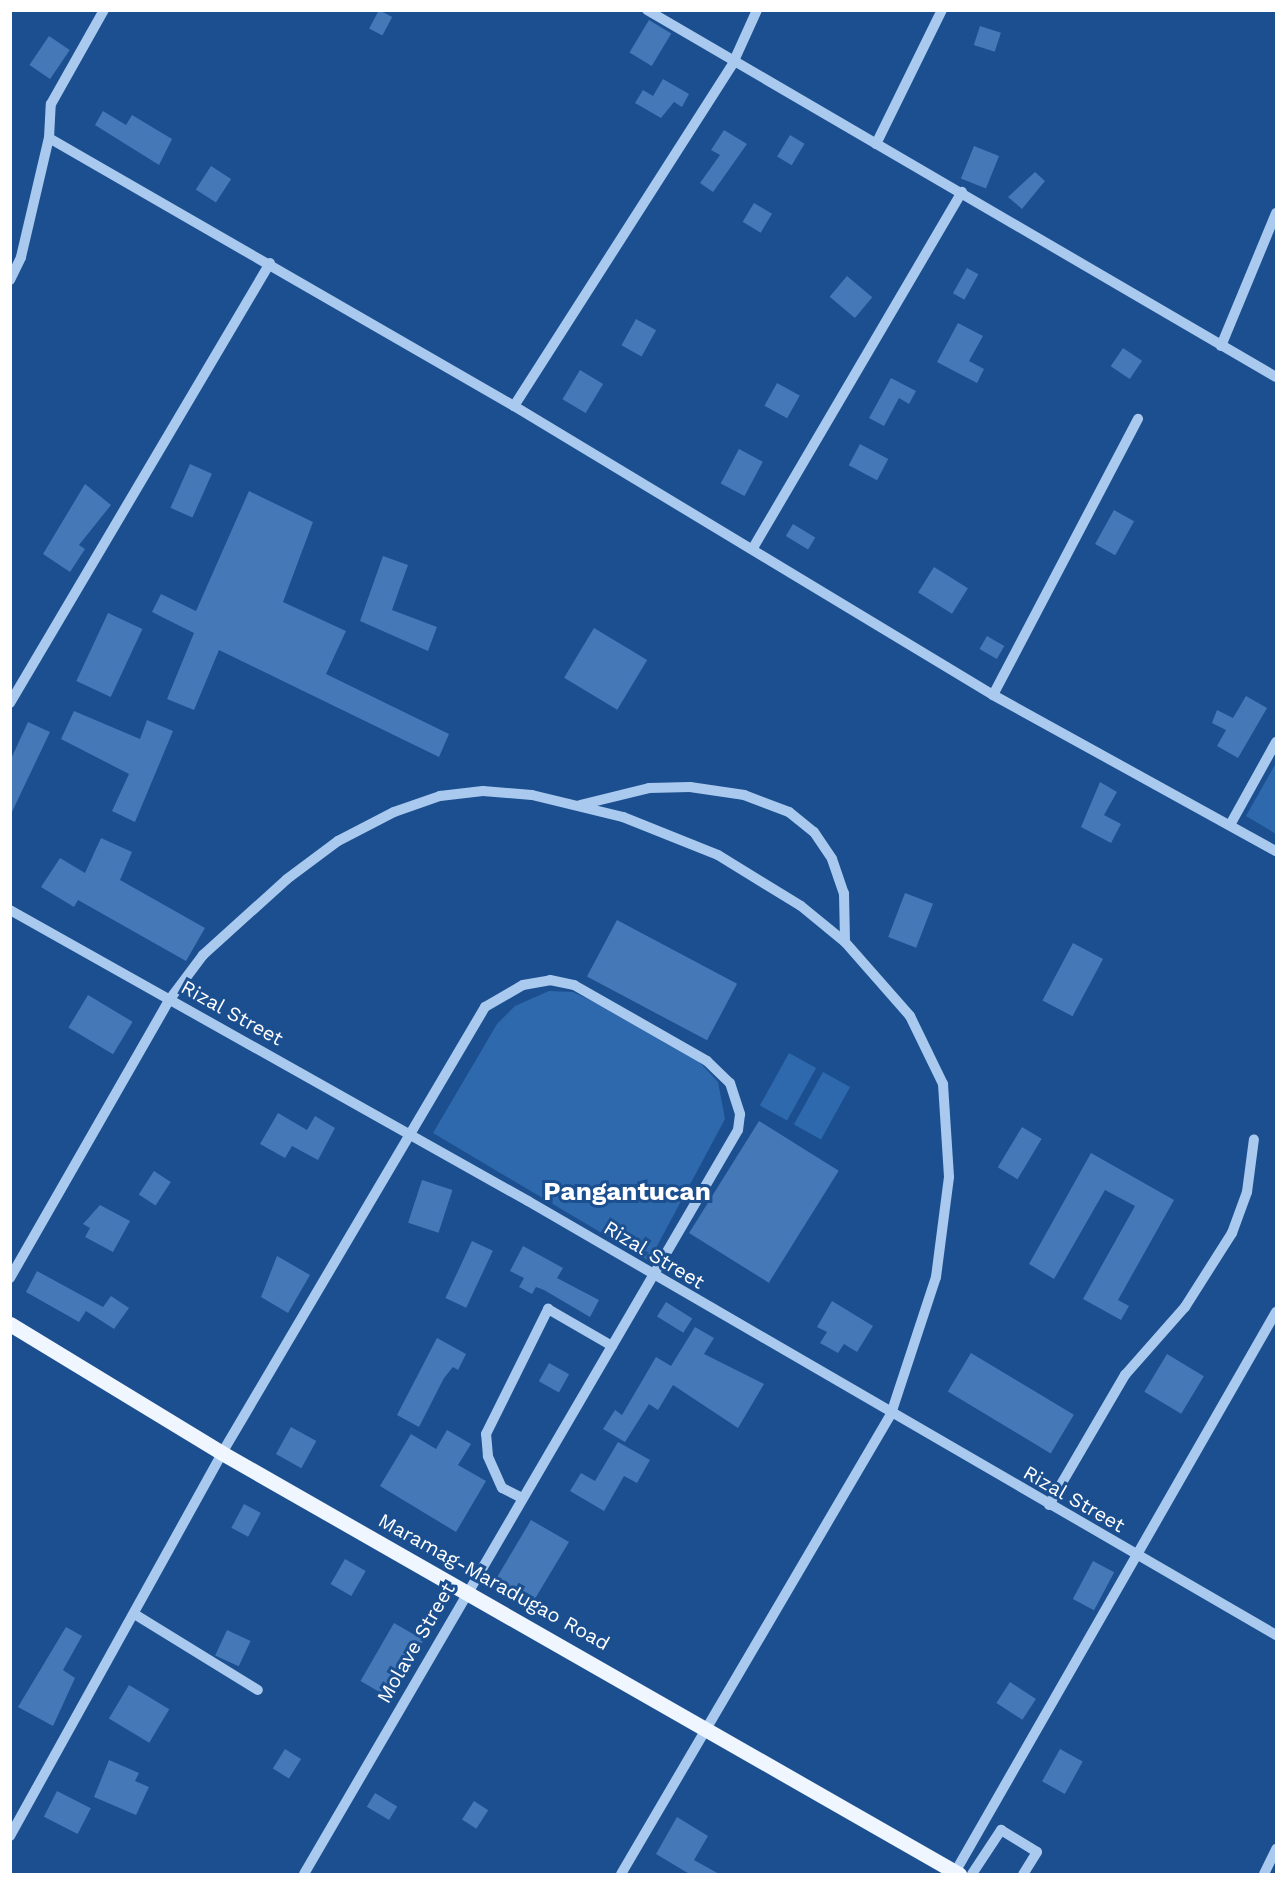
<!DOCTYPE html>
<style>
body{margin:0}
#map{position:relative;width:1287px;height:1885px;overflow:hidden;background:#1b4f8f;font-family:"Work Sans",sans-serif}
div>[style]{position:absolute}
.green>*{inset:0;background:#2e69ad;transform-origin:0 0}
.building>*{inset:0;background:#4478b7;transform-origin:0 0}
.minor>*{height:10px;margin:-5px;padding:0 5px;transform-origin:5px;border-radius:5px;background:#a9c9ee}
.major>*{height:15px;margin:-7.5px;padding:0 7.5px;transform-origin:7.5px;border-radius:7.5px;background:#f0f6ff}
span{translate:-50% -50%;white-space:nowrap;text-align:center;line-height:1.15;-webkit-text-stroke:6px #1b4f8f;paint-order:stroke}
.street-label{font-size:20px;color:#fff}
.district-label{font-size:26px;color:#fff;font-weight:700}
.frame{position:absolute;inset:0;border:12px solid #fff;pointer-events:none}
</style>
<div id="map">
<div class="green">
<div style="clip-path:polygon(1276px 763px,1276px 834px,1246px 816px)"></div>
<div style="clip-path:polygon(549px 991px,573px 992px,619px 1014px,693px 1055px,718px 1082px,725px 1119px,649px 1261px,433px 1133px,497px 1024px,515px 1006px)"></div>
<div style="left:789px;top:1053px;width:31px;height:60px;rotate:29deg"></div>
<div style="left:823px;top:1072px;width:31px;height:60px;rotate:29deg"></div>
</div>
<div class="building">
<div style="left:379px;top:10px;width:15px;height:21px;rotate:28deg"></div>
<div style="left:649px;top:20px;width:26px;height:38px;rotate:31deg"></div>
<div style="left:980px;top:26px;width:22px;height:20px;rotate:18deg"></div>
<div style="left:49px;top:36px;width:25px;height:35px;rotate:34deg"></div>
<div style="clip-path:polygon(663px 79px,689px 94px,682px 107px,674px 102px,661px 118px,635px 103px,643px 90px,653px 96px)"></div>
<div style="clip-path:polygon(103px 111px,126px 125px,132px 115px,172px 139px,159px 165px,95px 125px)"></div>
<div style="clip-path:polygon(724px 130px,747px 144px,713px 192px,700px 183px,720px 155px,711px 150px)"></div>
<div style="left:790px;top:135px;width:17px;height:25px;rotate:31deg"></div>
<div style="left:974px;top:146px;width:27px;height:35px;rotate:22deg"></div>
<div style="left:211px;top:166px;width:24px;height:28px;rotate:33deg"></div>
<div style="clip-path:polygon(1035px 172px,1045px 181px,1022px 209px,1008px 197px)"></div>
<div style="left:754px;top:203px;width:21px;height:22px;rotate:31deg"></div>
<div style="left:967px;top:268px;width:13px;height:29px;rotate:29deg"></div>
<div style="left:847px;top:276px;width:33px;height:27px;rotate:40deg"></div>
<div style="left:636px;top:319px;width:23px;height:30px;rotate:29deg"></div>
<div style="clip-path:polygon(958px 323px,983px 336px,969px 361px,984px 369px,977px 383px,937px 362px)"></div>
<div style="left:1123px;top:348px;width:23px;height:22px;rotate:34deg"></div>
<div style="left:580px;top:370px;width:27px;height:34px;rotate:31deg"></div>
<div style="clip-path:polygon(891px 378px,916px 391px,909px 404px,899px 398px,884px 426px,869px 418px)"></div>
<div style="left:777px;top:383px;width:26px;height:26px;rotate:29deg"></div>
<div style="left:860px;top:444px;width:32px;height:24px;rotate:28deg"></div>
<div style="left:739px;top:449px;width:27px;height:39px;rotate:28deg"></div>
<div style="left:190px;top:464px;width:24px;height:48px;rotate:24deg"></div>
<div style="clip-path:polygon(85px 484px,111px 505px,79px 545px,85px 549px,70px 572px,43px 554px)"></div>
<div style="clip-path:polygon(249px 491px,313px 522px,283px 602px,346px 631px,326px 674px,449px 734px,439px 757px,219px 650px,194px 710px,167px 699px,194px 633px,152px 612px,161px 594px,196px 611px)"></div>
<div style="left:1114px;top:510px;width:23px;height:39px;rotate:29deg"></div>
<div style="left:793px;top:524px;width:26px;height:14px;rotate:31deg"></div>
<div style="clip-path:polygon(383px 556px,408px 565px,392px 610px,437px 627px,428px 651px,360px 621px)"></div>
<div style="left:934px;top:567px;width:40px;height:30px;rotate:32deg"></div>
<div style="left:108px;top:613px;width:38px;height:75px;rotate:25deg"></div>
<div style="left:594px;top:628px;width:62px;height:58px;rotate:31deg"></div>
<div style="left:987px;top:636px;width:20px;height:15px;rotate:30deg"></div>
<div style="clip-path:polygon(1246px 696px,1267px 708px,1238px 758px,1217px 746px,1226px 730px,1212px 723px,1217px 710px,1233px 718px)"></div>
<div style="clip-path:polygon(74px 711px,140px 739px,147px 720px,173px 731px,135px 822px,112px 811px,129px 774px,61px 739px)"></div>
<div style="clip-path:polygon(28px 722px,50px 732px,10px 816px,10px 761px)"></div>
<div style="clip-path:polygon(1100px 782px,1117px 792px,1104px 815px,1121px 824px,1111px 843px,1081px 827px)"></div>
<div style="clip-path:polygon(101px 838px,132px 852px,120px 880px,205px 928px,186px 961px,78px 900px,74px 907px,41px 887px,60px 858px,85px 873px)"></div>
<div style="left:905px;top:893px;width:30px;height:47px;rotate:21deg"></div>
<div style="left:617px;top:920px;width:136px;height:64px;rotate:28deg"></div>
<div style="left:1073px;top:943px;width:34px;height:65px;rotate:28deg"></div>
<div style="left:88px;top:995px;width:52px;height:38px;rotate:31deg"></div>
<div style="clip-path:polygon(278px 1113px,307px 1130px,315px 1116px,335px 1128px,318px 1160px,292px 1146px,285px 1158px,260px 1144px)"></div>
<div style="left:759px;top:1121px;width:94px;height:132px;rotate:32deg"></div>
<div style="left:1022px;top:1127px;width:23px;height:47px;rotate:31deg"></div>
<div style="clip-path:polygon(1091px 1153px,1174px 1200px,1118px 1300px,1129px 1306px,1121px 1320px,1083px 1299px,1135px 1206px,1105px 1190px,1054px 1279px,1029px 1264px)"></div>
<div style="left:154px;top:1171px;width:20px;height:28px;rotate:33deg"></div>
<div style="left:422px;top:1180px;width:32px;height:45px;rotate:18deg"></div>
<div style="clip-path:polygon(100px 1205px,130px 1221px,113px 1252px,85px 1237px,90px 1228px,83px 1224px)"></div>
<div style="left:472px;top:1241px;width:23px;height:63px;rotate:25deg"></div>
<div style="clip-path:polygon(523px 1246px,563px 1268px,557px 1278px,599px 1300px,590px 1317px,544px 1290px,536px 1287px,532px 1294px,519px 1287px,524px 1278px,510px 1271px)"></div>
<div style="clip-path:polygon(277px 1256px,310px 1275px,288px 1313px,261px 1297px)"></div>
<div style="clip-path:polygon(37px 1271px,103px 1307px,111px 1296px,129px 1308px,114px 1329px,86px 1311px,79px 1322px,26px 1292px)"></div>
<div style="clip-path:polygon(832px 1301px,873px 1326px,857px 1352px,844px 1344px,838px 1353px,820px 1343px,827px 1332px,817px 1327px)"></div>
<div style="left:666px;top:1302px;width:31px;height:17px;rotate:32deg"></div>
<div style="clip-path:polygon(695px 1327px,714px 1338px,704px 1354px,764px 1384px,738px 1428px,673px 1385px,658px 1410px,649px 1404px,625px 1442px,603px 1429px,615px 1410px,622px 1415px,656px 1357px,671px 1366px)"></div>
<div style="clip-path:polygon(437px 1338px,466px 1354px,458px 1370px,453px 1367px,444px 1378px,419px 1427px,397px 1415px)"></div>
<div style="left:971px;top:1353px;width:120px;height:45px;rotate:31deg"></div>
<div style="left:1167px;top:1354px;width:43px;height:44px;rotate:31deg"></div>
<div style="left:549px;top:1363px;width:23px;height:21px;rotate:29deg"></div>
<div style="left:291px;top:1427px;width:29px;height:31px;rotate:29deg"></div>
<div style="clip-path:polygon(447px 1430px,471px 1444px,458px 1465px,486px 1481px,456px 1532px,380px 1486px,411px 1434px,436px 1449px)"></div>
<div style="clip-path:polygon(618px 1442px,650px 1460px,637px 1483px,624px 1476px,604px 1511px,570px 1491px,581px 1473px,595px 1481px)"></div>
<div style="left:244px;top:1504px;width:19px;height:27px;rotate:28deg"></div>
<div style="clip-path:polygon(531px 1520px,569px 1542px,530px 1607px,498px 1589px,496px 1579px)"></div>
<div style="left:345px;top:1559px;width:24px;height:29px;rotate:30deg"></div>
<div style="left:1093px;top:1561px;width:24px;height:43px;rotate:28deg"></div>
<div style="left:394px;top:1623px;width:34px;height:67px;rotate:30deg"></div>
<div style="clip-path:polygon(66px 1627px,82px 1636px,63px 1670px,75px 1678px,53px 1726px,18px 1707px)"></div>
<div style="left:227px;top:1630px;width:26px;height:28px;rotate:25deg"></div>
<div style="left:1010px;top:1682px;width:31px;height:25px;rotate:33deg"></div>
<div style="left:129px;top:1685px;width:47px;height:39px;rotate:31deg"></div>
<div style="left:285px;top:1749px;width:19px;height:23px;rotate:32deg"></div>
<div style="left:1060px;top:1749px;width:26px;height:37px;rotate:29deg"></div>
<div style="clip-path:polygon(109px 1760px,139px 1773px,135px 1781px,149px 1787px,136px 1815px,94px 1797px)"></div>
<div style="left:57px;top:1791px;width:38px;height:29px;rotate:27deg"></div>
<div style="left:375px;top:1793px;width:26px;height:16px;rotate:31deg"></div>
<div style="left:474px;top:1801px;width:17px;height:22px;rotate:33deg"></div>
<div style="clip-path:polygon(677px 1817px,708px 1836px,694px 1860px,721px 1875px,691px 1875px,656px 1854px)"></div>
</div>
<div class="minor">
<div style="left:647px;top:10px;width:728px;rotate:30.26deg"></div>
<div style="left:49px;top:138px;width:537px;rotate:29.96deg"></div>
<div style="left:514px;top:406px;width:559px;rotate:31.1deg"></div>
<div style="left:993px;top:695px;width:323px;rotate:28.9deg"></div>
<div style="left:876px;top:144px;width:149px;rotate:-63.8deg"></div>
<div style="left:10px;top:280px;width:25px;rotate:-64deg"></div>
<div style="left:21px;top:257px;width:122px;rotate:-76.8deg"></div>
<div style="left:49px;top:138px;width:34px;rotate:-87deg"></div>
<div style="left:51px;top:104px;width:108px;rotate:-60.6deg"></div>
<div style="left:1221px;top:346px;width:144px;rotate:-67.5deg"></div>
<div style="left:514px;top:406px;width:407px;rotate:-57.4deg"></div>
<div style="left:733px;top:63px;width:58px;rotate:-65.6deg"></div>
<div style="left:753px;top:548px;width:413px;rotate:-59.6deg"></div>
<div style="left:993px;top:695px;width:312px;rotate:-62.3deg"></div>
<div style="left:10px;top:703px;width:511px;rotate:-59.42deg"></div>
<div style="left:580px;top:805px;width:71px;rotate:-13.8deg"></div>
<div style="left:649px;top:788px;width:41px;rotate:-1.4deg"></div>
<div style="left:690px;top:787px;width:55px;rotate:8.4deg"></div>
<div style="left:744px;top:795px;width:48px;rotate:20.7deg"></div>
<div style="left:789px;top:812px;width:32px;rotate:39deg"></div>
<div style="left:814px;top:832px;width:32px;rotate:56deg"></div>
<div style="left:832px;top:859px;width:36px;rotate:71deg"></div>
<div style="left:844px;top:893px;width:49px;rotate:88.8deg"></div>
<div style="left:1230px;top:825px;width:95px;rotate:-61deg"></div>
<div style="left:10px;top:910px;width:594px;rotate:29.33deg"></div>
<div style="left:528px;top:1201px;width:865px;rotate:30.12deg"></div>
<div style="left:10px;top:1278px;width:322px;rotate:-60.2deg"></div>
<div style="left:170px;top:999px;width:55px;rotate:-53.1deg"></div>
<div style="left:203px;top:955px;width:113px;rotate:-42.1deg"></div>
<div style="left:287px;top:879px;width:64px;rotate:-36.7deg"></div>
<div style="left:338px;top:841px;width:63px;rotate:-27.4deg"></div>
<div style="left:394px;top:812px;width:49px;rotate:-19.2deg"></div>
<div style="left:440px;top:796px;width:43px;rotate:-6.6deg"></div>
<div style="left:483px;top:791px;width:49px;rotate:4.7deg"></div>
<div style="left:532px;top:795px;width:94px;rotate:13.6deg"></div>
<div style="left:623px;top:817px;width:102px;rotate:21.8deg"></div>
<div style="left:718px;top:855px;width:97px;rotate:31.6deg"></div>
<div style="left:801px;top:906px;width:57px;rotate:39.3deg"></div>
<div style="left:845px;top:942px;width:98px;rotate:48.7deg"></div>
<div style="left:910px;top:1016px;width:76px;rotate:64.1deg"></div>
<div style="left:943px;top:1084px;width:93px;rotate:86.3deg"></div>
<div style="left:949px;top:1177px;width:101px;rotate:97.4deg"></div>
<div style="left:936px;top:1277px;width:144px;rotate:108.2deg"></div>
<div style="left:891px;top:1414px;width:533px;rotate:120.41deg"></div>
<div style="left:522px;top:1498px;width:22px;rotate:-153deg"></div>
<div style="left:502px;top:1488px;width:35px;rotate:-114deg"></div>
<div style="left:488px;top:1456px;width:22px;rotate:-95deg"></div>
<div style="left:486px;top:1434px;width:140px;rotate:-63.6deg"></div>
<div style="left:548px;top:1309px;width:74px;rotate:30deg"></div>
<div style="left:1049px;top:1505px;width:151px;rotate:-59.7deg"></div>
<div style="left:1125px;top:1375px;width:91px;rotate:-48.6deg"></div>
<div style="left:1185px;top:1307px;width:88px;rotate:-57.6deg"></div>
<div style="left:1232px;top:1233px;width:44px;rotate:-69.9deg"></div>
<div style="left:1247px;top:1192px;width:53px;rotate:-82.5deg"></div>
<div style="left:136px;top:1615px;width:143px;rotate:31.6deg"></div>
<div style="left:10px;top:1836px;width:438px;rotate:-61deg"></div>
<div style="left:222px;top:1453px;width:518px;rotate:-59.47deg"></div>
<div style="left:485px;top:1007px;width:44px;rotate:-30.1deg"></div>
<div style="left:523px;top:985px;width:27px;rotate:-10deg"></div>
<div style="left:550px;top:980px;width:25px;rotate:12deg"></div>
<div style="left:574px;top:985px;width:153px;rotate:29.7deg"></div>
<div style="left:707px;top:1061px;width:32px;rotate:44deg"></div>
<div style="left:730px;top:1083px;width:33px;rotate:72deg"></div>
<div style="left:740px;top:1114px;width:16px;rotate:97deg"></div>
<div style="left:738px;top:1130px;width:861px;rotate:120.26deg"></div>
<div style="left:954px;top:1874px;width:648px;rotate:-60.19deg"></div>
<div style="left:972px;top:1874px;width:53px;rotate:-56.6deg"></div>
<div style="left:1001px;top:1830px;width:42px;rotate:31.4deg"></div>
<div style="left:1037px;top:1852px;width:26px;rotate:122deg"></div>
<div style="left:1264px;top:1874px;width:28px;rotate:-64deg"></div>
</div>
<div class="major">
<div style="left:10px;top:1324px;width:248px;rotate:31.3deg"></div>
<div style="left:222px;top:1453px;width:849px;rotate:29.74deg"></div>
</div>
<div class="street-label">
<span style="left:232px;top:1013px;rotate:29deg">Rizal Street</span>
<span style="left:654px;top:1255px;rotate:31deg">Rizal Street</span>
<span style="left:1074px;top:1499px;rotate:30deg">Rizal Street</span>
<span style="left:494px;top:1582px;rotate:29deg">Maramag-Maradugao Road</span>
<span style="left:416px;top:1643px;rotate:-60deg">Molave Street</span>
</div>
<div class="district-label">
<span style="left:627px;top:1192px">Pangantucan</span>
</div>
<div class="frame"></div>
</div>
